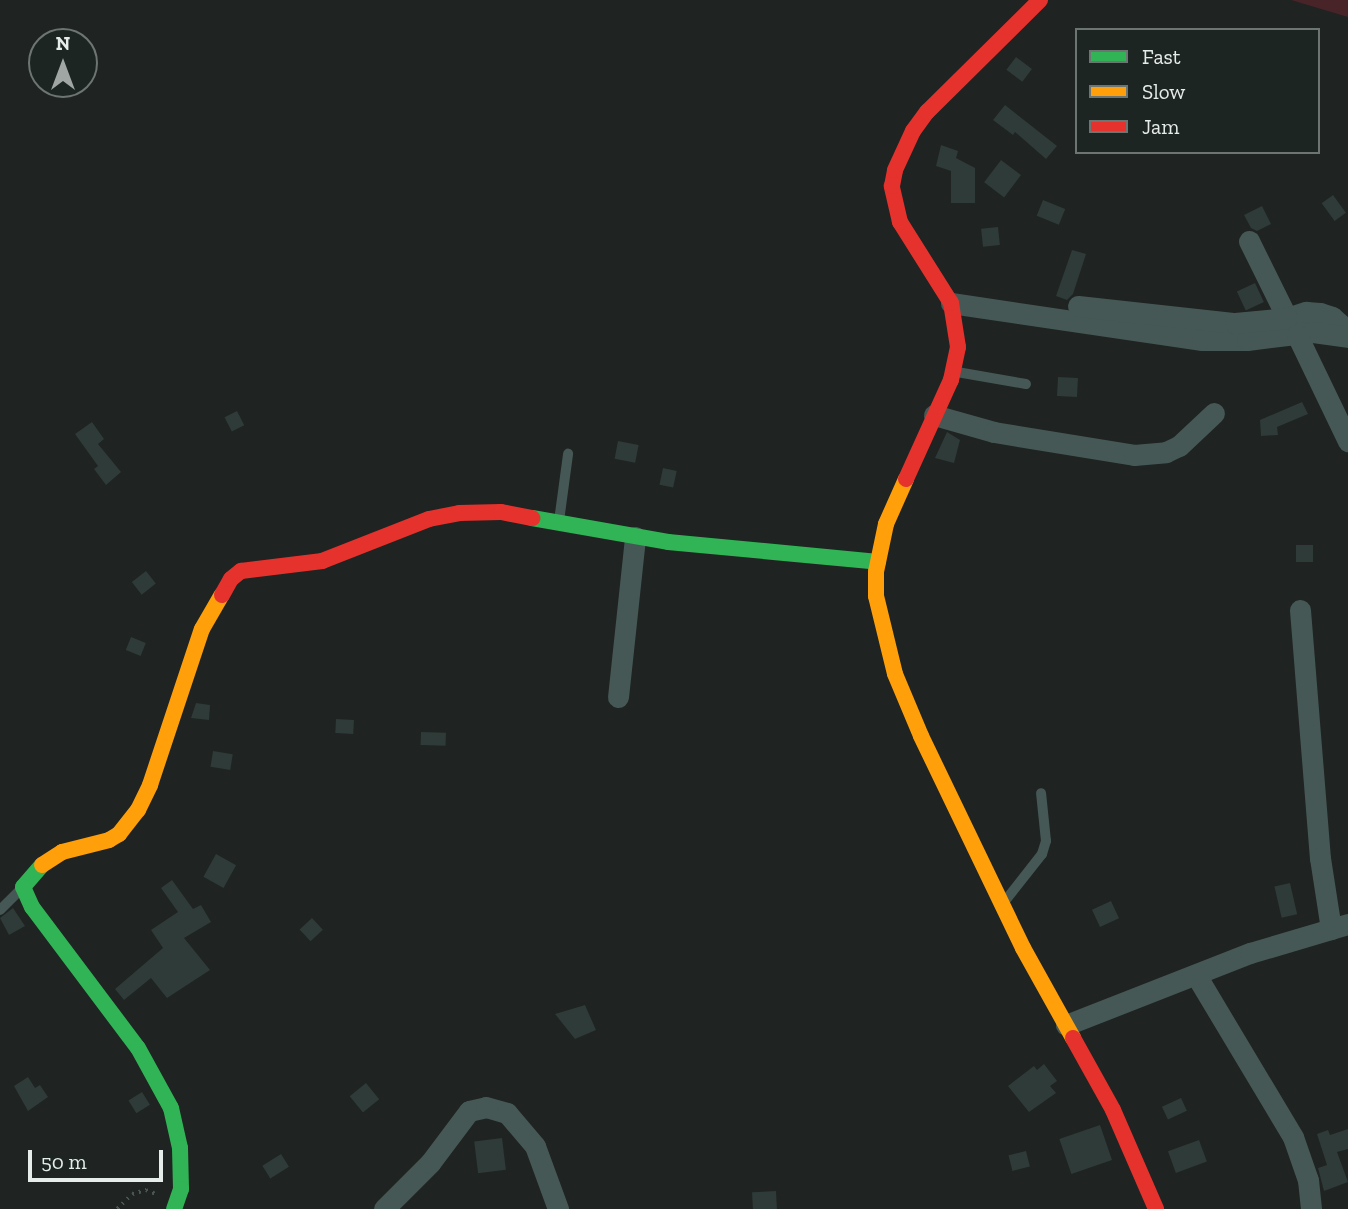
<!DOCTYPE html>
<style>
body{margin:0}
#map{position:relative;width:1348px;height:1209px;overflow:hidden;background:#1f2321;font-family:"Zilla Slab",serif}
div>[style]{position:absolute}
.green>*{inset:0;background:#482428}
.building>*{inset:0;background:#2e3b38;transform-origin:0 0}
.path>*{height:3.5px;margin-top:-1.75px;transform-origin:0;background:repeating-linear-gradient(90deg,#495753 0 2px,transparent 0 7px)}
.lane>*{height:10px;margin:-5px;padding:0 5px;transform-origin:5px;border-radius:5px;background:#455855}
.street>*{height:21px;margin:-10.5px;padding:0 10.5px;transform-origin:10.5px;border-radius:10.5px;background:#455855}
.fast>*{height:16px;margin:-8px;padding:0 8px;transform-origin:8px;border-radius:8px;background:#30b455}
.slow>*{height:16px;margin:-8px;padding:0 8px;transform-origin:8px;border-radius:8px;background:#ff9f0a}
.jam>*{height:16px;margin:-8px;padding:0 8px;transform-origin:8px;border-radius:8px;background:#e5322d}
span{translate:-50% -50%;white-space:nowrap;text-align:center;line-height:1.15;-webkit-text-stroke:5px #1d2522;paint-order:stroke}
.legend{position:absolute;left:1075px;top:28px;width:245px;height:126px;box-sizing:border-box;background:#1d2522;border:2px solid #6d7572;margin:0;padding:9px 12px;list-style:none;font-size:21px;color:#e6ecea}
.legend li{display:flex;align-items:center;gap:14px;height:35px}
.legend b{width:35px;border:2px solid #6d7572}
.north{position:absolute;left:28px;top:28px;width:70px;height:70px;box-sizing:border-box;background:#1d2522;border:2px solid #6d7572;border-radius:50%;rotate:0deg;font-size:19px;font-weight:700;line-height:28px;text-align:center;color:#e6ecea}
.north::after{content:'';display:block;margin:auto;width:24px;height:32px;background:#a0a6a4;clip-path:polygon(50% 0,100% 100%,50% 72%,0 100%)}
.scale{position:absolute;left:28px;top:1150px;width:135px;height:32px;box-sizing:border-box;border:4px solid #e6ecea;border-top:0;padding-left:9px;font-size:21px;line-height:24px;white-space:nowrap;color:#e6ecea;-webkit-text-stroke:5px #1d2522;paint-order:stroke}
</style>
<div id="map">
<div class="green">
<div style="clip-path:polygon(1291px 0,1348px 0,1348px 17px)"></div>
</div>
<div class="building">
<div style="left:1016px;top:57px;width:20px;height:16px;rotate:37deg"></div>
<div style="clip-path:polygon(1005px 105px,1057px 146px,1046px 159px,1015px 132px,1013px 135px,993px 120px)"></div>
<div style="clip-path:polygon(941px 145px,958px 151px,956px 158px,975px 168px,975px 203px,951px 203px,951px 171px,936px 166px)"></div>
<div style="left:1001px;top:160px;width:25px;height:28px;rotate:37deg"></div>
<div style="left:1333px;top:195px;width:22px;height:14px;rotate:54deg"></div>
<div style="left:1043px;top:200px;width:24px;height:17px;rotate:22deg"></div>
<div style="clip-path:polygon(1262px 206px,1271px 224px,1257px 231px,1251px 228px,1244px 215px)"></div>
<div style="left:998px;top:227px;width:18px;height:17px;rotate:84deg"></div>
<div style="clip-path:polygon(1072px 250px,1086px 254px,1073px 294px,1067px 300px,1056px 296px)"></div>
<div style="left:1255px;top:283px;width:21px;height:20px;rotate:65deg"></div>
<div style="left:1058px;top:377px;width:20px;height:19px;rotate:3deg"></div>
<div style="clip-path:polygon(1302px 402px,1308px 414px,1277px 427px,1278px 435px,1261px 436px,1260px 420px)"></div>
<div style="left:237px;top:411px;width:16px;height:14px;rotate:63deg"></div>
<div style="clip-path:polygon(92px 422px,104px 439px,98px 444px,121px 472px,106px 485px,94px 469px,98px 466px,75px 434px)"></div>
<div style="clip-path:polygon(947px 432px,960px 440px,954px 463px,935px 458px)"></div>
<div style="left:618px;top:441px;width:21px;height:18px;rotate:11deg"></div>
<div style="left:663px;top:468px;width:14px;height:17px;rotate:12deg"></div>
<div style="left:1313px;top:545px;width:17px;height:17px;rotate:90deg"></div>
<div style="left:146px;top:571px;width:16px;height:18px;rotate:52deg"></div>
<div style="left:131px;top:637px;width:16px;height:14px;rotate:22deg"></div>
<div style="clip-path:polygon(196px 703px,210px 705px,209px 720px,191px 718px)"></div>
<div style="left:336px;top:719px;width:18px;height:14px;rotate:3deg"></div>
<div style="left:421px;top:732px;width:25px;height:13px;rotate:2deg"></div>
<div style="left:213px;top:751px;width:20px;height:16px;rotate:9deg"></div>
<div style="left:216px;top:854px;width:23px;height:26px;rotate:29deg"></div>
<div style="clip-path:polygon(172px 880px,193px 909px,201px 905px,211px 922px,184px 938px,210px 970px,167px 998px,151px 978px,124px 1000px,115px 989px,163px 948px,151px 930px,178px 912px,161px 888px)"></div>
<div style="left:1290px;top:883px;width:32px;height:16px;rotate:77deg"></div>
<div style="left:1111px;top:901px;width:19px;height:21px;rotate:65deg"></div>
<div style="clip-path:polygon(13px 908px,25px 926px,9px 935px,0 918px)"></div>
<div style="left:312px;top:918px;width:16px;height:17px;rotate:47deg"></div>
<div style="clip-path:polygon(585px 1005px,596px 1030px,575px 1039px,555px 1014px)"></div>
<div style="clip-path:polygon(1044px 1064px,1057px 1081px,1050px 1086px,1056px 1093px,1029px 1112px,1008px 1086px,1034px 1066px,1037px 1070px)"></div>
<div style="clip-path:polygon(28px 1077px,35px 1088px,40px 1085px,48px 1097px,28px 1111px,14px 1086px)"></div>
<div style="left:366px;top:1083px;width:21px;height:21px;rotate:51deg"></div>
<div style="left:142px;top:1092px;width:15px;height:16px;rotate:58deg"></div>
<div style="left:1181px;top:1098px;width:14px;height:21px;rotate:65deg"></div>
<div style="left:1100px;top:1125px;width:37px;height:43px;rotate:71deg"></div>
<div style="clip-path:polygon(1348px 1129px,1348px 1149px,1337px 1152px,1348px 1182px,1324px 1191px,1318px 1168px,1327px 1165px,1317px 1134px,1328px 1130px,1330px 1135px)"></div>
<div style="left:502px;top:1138px;width:32px;height:28px;rotate:83deg"></div>
<div style="left:1199px;top:1140px;width:23px;height:33px;rotate:70deg"></div>
<div style="left:1026px;top:1151px;width:16px;height:18px;rotate:76deg"></div>
<div style="left:281px;top:1154px;width:15px;height:22px;rotate:58deg"></div>
<div style="left:776px;top:1191px;width:18px;height:24px;rotate:87deg"></div>
</div>
<div class="path">
<div style="left:117px;top:1209px;width:21px;rotate:-45deg"></div>
<div style="left:132px;top:1194px;width:15px;rotate:-16deg"></div>
<div style="left:146px;top:1190px;width:11px;rotate:22deg"></div>
</div>
<div class="lane">
<div style="left:957px;top:372px;width:70px;rotate:9.9deg"></div>
<div style="left:559px;top:521px;width:68px;rotate:-82.3deg"></div>
<div style="left:1005px;top:901px;width:60px;rotate:-51.8deg"></div>
<div style="left:1042px;top:854px;width:14px;rotate:-73deg"></div>
<div style="left:1046px;top:841px;width:48px;rotate:-95.9deg"></div>
<div style="left:0;top:910px;width:28px;rotate:-45deg"></div>
</div>
<div class="street">
<div style="left:1249px;top:241px;width:86px;rotate:63.7deg"></div>
<div style="left:1287px;top:318px;width:20px;rotate:-18deg"></div>
<div style="left:1306px;top:312px;width:14px;rotate:4deg"></div>
<div style="left:1320px;top:313px;width:13px;rotate:18deg"></div>
<div style="left:1332px;top:317px;width:21px;rotate:41deg"></div>
<div style="left:951px;top:303px;width:254px;rotate:8.4deg"></div>
<div style="left:1202px;top:340px;width:45px"></div>
<div style="left:1247px;top:340px;width:66px;rotate:-6.9deg"></div>
<div style="left:1313px;top:332px;width:35px;rotate:8deg"></div>
<div style="left:1078px;top:306px;width:158px;rotate:6.2deg"></div>
<div style="left:1235px;top:323px;width:52px;rotate:-5.5deg"></div>
<div style="left:1297px;top:335px;width:118px;rotate:64.3deg"></div>
<div style="left:934px;top:415px;width:62px;rotate:15.8deg"></div>
<div style="left:994px;top:432px;width:142px;rotate:9.3deg"></div>
<div style="left:1134px;top:455px;width:32px;rotate:-5deg"></div>
<div style="left:1166px;top:452px;width:14px;rotate:-25deg"></div>
<div style="left:1179px;top:446px;width:48px;rotate:-43.3deg"></div>
<div style="left:1300px;top:610px;width:249px;rotate:85.4deg"></div>
<div style="left:1320px;top:858px;width:72px;rotate:81.2deg"></div>
<div style="left:618px;top:697px;width:161px;rotate:-83.9deg"></div>
<div style="left:1196px;top:975px;width:189px;rotate:59.1deg"></div>
<div style="left:1293px;top:1137px;width:46px;rotate:70.8deg"></div>
<div style="left:1308px;top:1180px;width:29px;rotate:84deg"></div>
<div style="left:1066px;top:1025px;width:198px;rotate:-21.4deg"></div>
<div style="left:1250px;top:953px;width:102px;rotate:-16.5deg"></div>
<div style="left:384px;top:1209px;width:65px;rotate:-45deg"></div>
<div style="left:430px;top:1163px;width:65px;rotate:-53.1deg"></div>
<div style="left:469px;top:1111px;width:17px;rotate:-13deg"></div>
<div style="left:486px;top:1107px;width:22px;rotate:16deg"></div>
<div style="left:507px;top:1113px;width:43px;rotate:49.7deg"></div>
<div style="left:535px;top:1146px;width:67px;rotate:69.9deg"></div>
</div>
<div class="fast">
<div style="left:532px;top:518px;width:138px;rotate:10deg"></div>
<div style="left:668px;top:542px;width:211px;rotate:5.4deg"></div>
<div style="left:42px;top:865px;width:29px;rotate:131deg"></div>
<div style="left:23px;top:887px;width:22px;rotate:66deg"></div>
<div style="left:32px;top:907px;width:176px;rotate:53.1deg"></div>
<div style="left:138px;top:1048px;width:68px;rotate:61.2deg"></div>
<div style="left:171px;top:1108px;width:41px;rotate:77.3deg"></div>
<div style="left:180px;top:1148px;width:41px;rotate:88.6deg"></div>
<div style="left:181px;top:1189px;width:21px;rotate:109deg"></div>
</div>
<div class="slow">
<div style="left:906px;top:479px;width:49px;rotate:114deg"></div>
<div style="left:886px;top:524px;width:49px;rotate:101.8deg"></div>
<div style="left:876px;top:572px;width:24px;rotate:90deg"></div>
<div style="left:876px;top:596px;width:80px;rotate:76.3deg"></div>
<div style="left:895px;top:674px;width:67px;rotate:67.2deg"></div>
<div style="left:921px;top:736px;width:235px;rotate:64.3deg"></div>
<div style="left:1023px;top:948px;width:103px;rotate:60.9deg"></div>
<div style="left:42px;top:865px;width:24px;rotate:-33deg"></div>
<div style="left:62px;top:852px;width:49px;rotate:-14.3deg"></div>
<div style="left:109px;top:840px;width:12px;rotate:-31deg"></div>
<div style="left:119px;top:834px;width:31px;rotate:-52deg"></div>
<div style="left:138px;top:810px;width:28px;rotate:-64deg"></div>
<div style="left:150px;top:785px;width:164px;rotate:-71.6deg"></div>
<div style="left:202px;top:629px;width:39px;rotate:-60deg"></div>
</div>
<div class="jam">
<div style="left:906px;top:479px;width:109px;rotate:-65.6deg"></div>
<div style="left:951px;top:380px;width:34px;rotate:-78deg"></div>
<div style="left:958px;top:347px;width:45px;rotate:-99deg"></div>
<div style="left:951px;top:303px;width:96px;rotate:-122.2deg"></div>
<div style="left:900px;top:222px;width:37px;rotate:-103deg"></div>
<div style="left:892px;top:186px;width:16px;rotate:-79deg"></div>
<div style="left:895px;top:170px;width:43px;rotate:-65.2deg"></div>
<div style="left:913px;top:131px;width:24px;rotate:-54deg"></div>
<div style="left:927px;top:112px;width:159px;rotate:-44.7deg"></div>
<div style="left:222px;top:595px;width:18px;rotate:-61deg"></div>
<div style="left:231px;top:579px;width:13px;rotate:-39deg"></div>
<div style="left:241px;top:571px;width:82px;rotate:-7deg"></div>
<div style="left:322px;top:561px;width:115px;rotate:-21.4deg"></div>
<div style="left:429px;top:519px;width:31px;rotate:-11deg"></div>
<div style="left:459px;top:513px;width:42px;rotate:-1.4deg"></div>
<div style="left:501px;top:512px;width:32px;rotate:11deg"></div>
<div style="left:1073px;top:1038px;width:82px;rotate:60.9deg"></div>
<div style="left:1113px;top:1110px;width:108px;rotate:66.5deg"></div>
</div>
<ul class="legend">
<li><b style="height:9px;background:#30b455"></b>Fast</li>
<li><b style="height:9px;background:#ff9f0a"></b>Slow</li>
<li><b style="height:9px;background:#e5322d"></b>Jam</li>
</ul>
<div class="north">N</div>
<div class="scale">50 m</div>
</div>
